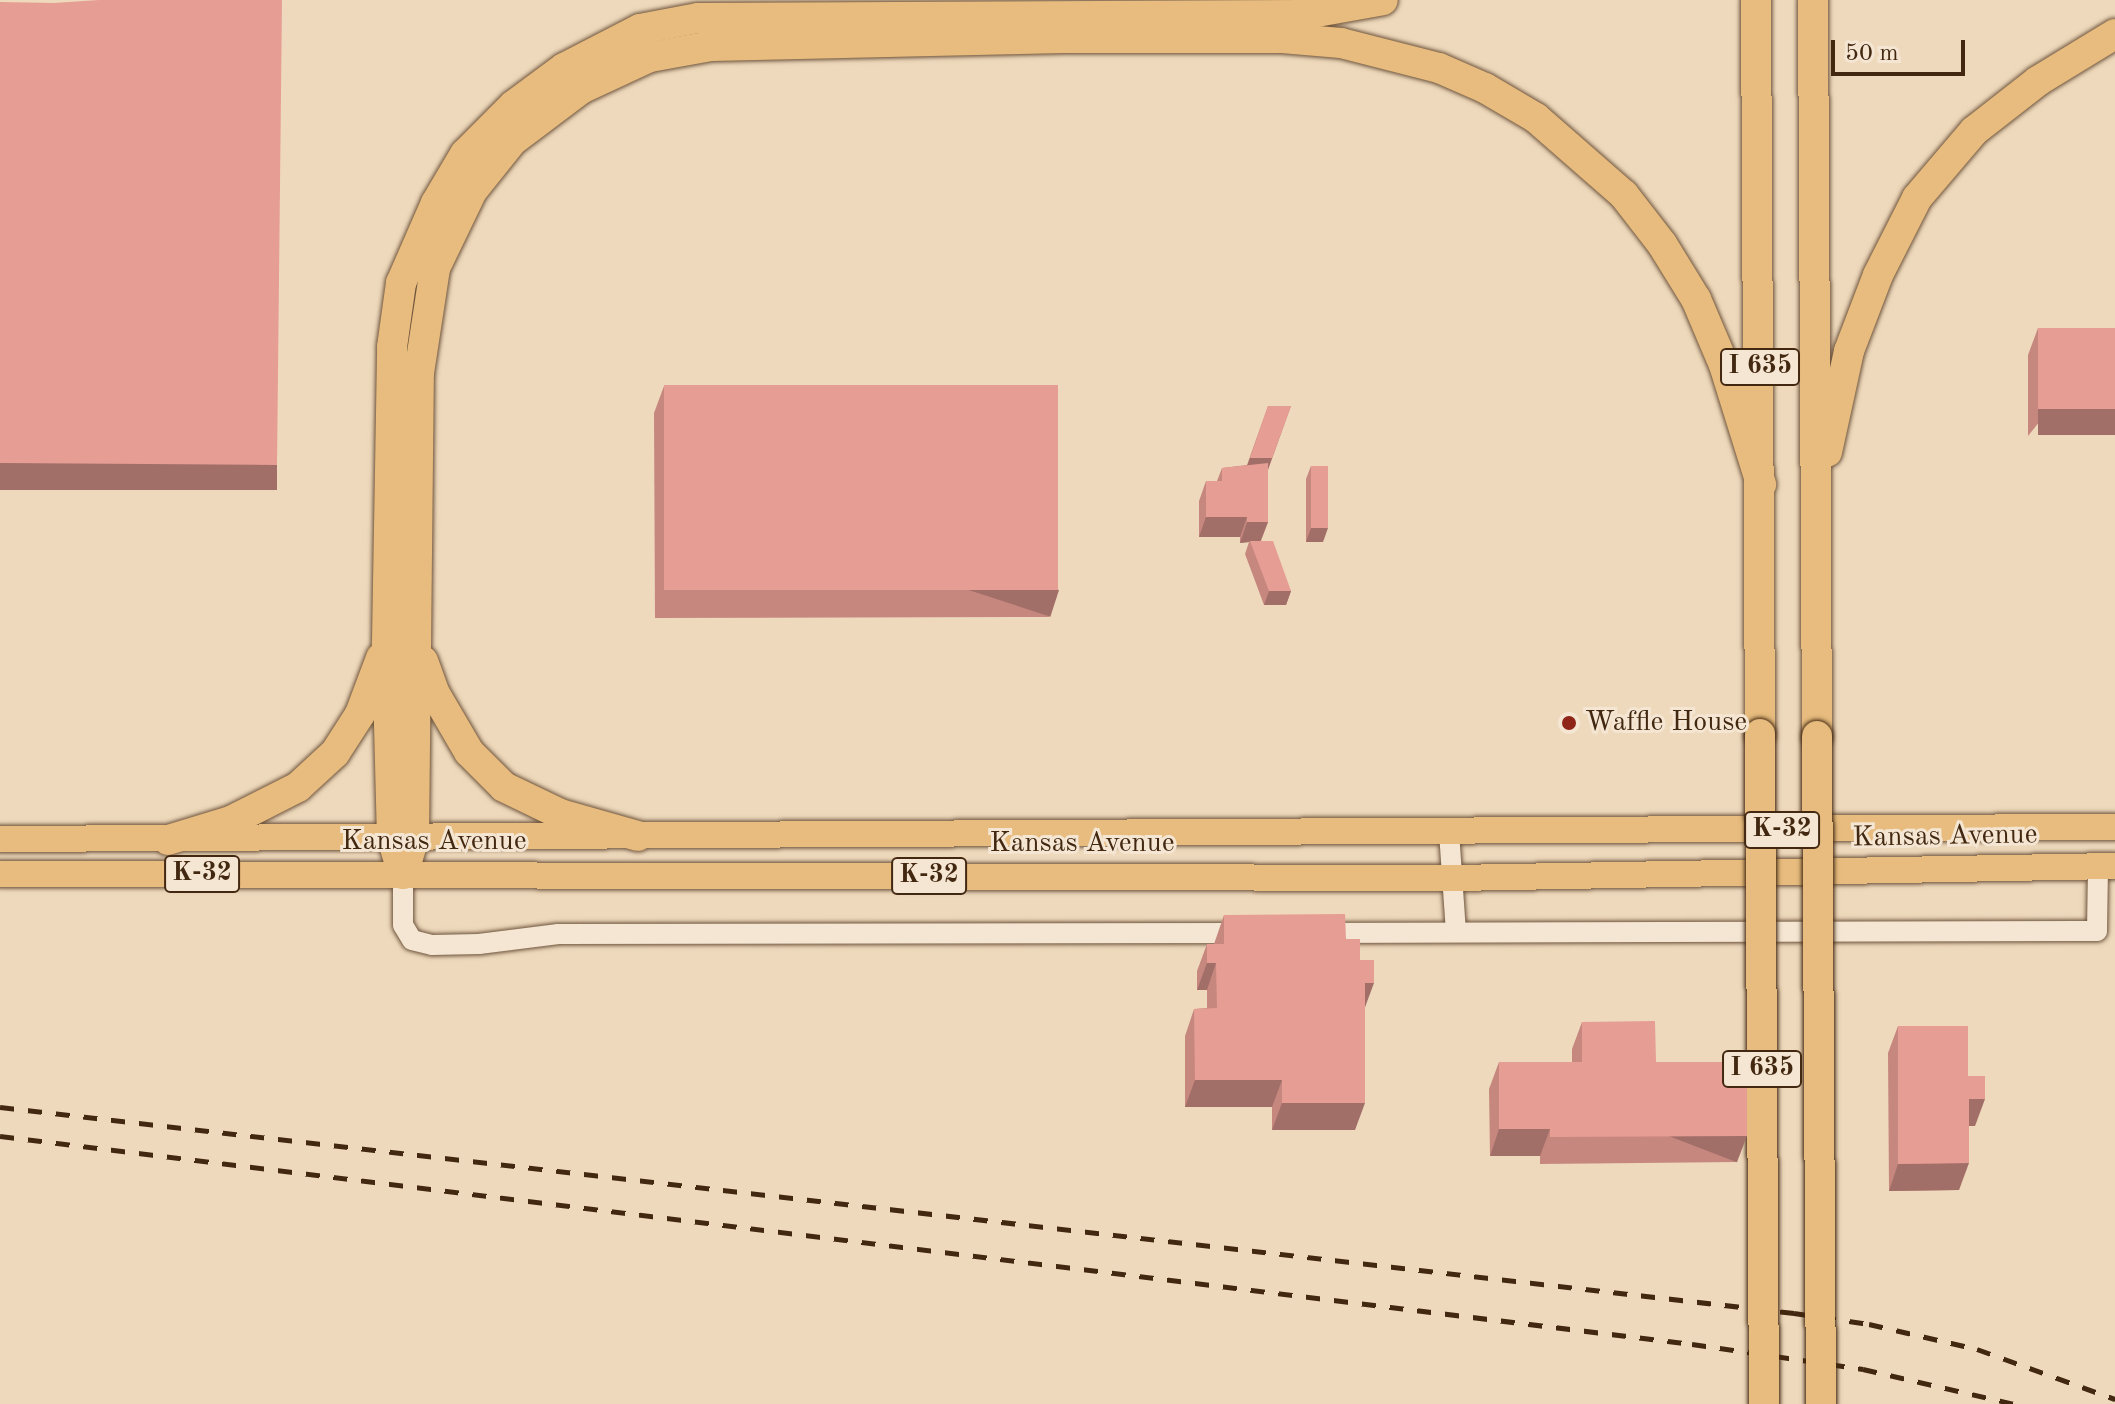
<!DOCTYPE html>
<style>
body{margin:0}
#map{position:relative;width:2115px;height:1404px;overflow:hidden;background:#eed9bc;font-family:"Old Standard TT",serif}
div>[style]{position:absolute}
.roads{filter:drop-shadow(0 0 2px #6e543c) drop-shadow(0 0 2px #6e543c)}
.minor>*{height:20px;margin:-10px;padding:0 10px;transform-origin:10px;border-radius:10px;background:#f4e6d3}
.major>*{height:26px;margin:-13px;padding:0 13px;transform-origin:13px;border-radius:13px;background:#e7bc7e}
.highway>*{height:30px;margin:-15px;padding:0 15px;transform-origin:15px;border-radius:15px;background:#e7bc7e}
.rail>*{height:5px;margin-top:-2.5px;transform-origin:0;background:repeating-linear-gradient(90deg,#432811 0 14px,transparent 0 28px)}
.bridges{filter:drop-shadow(0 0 2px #432811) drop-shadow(0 0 2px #432811)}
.highway-bridge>*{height:30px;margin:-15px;padding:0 15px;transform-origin:15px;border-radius:15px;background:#e7bc7e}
.wall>*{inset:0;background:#c6877f}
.shaded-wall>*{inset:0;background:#a16e68;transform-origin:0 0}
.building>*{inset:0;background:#e69d94;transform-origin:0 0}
.dots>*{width:22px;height:22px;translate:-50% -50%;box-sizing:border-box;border:4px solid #f4e6d3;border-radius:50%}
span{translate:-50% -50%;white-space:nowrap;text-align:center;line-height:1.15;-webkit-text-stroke:6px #f4e6d3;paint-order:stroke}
.shield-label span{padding:2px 6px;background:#f4e6d3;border:2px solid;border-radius:6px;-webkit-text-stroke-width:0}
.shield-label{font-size:26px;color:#432811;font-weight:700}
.poi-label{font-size:28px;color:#432811}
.left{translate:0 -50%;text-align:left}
.street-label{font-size:28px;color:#432811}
.scale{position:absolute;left:1831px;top:40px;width:134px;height:36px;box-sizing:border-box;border:4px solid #432811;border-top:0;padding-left:10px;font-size:24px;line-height:28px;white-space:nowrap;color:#432811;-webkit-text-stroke:6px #f4e6d3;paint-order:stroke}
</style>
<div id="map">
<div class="roads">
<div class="minor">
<div style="left:1449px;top:832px;width:100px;rotate:86deg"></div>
<div style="left:403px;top:874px;width:51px;rotate:90deg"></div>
<div style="left:403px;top:925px;width:17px;rotate:59deg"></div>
<div style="left:412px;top:940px;width:21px;rotate:14deg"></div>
<div style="left:432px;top:945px;width:47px;rotate:-1.2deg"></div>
<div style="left:479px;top:944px;width:80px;rotate:-7.2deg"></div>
<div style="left:558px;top:934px;width:684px;rotate:-0.08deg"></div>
<div style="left:1318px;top:933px;width:779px;rotate:-0.15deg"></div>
<div style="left:2097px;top:931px;width:65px;rotate:-89.1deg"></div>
</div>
<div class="major">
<div style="left:0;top:839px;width:2115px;rotate:-0.33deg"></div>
<div style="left:0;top:874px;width:1454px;rotate:0.16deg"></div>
<div style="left:1454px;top:878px;width:661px;rotate:-1.04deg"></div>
</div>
<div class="highway">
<div style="left:1756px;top:0;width:734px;rotate:89.69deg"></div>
<div style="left:1813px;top:0;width:736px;rotate:89.69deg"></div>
<div style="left:1827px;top:452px;width:103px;rotate:-77.7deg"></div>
<div style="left:1849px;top:351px;width:81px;rotate:-69.1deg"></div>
<div style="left:1878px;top:275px;width:86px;rotate:-63.1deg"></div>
<div style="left:1917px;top:198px;width:88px;rotate:-49.6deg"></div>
<div style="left:1974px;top:131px;width:81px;rotate:-38deg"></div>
<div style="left:2038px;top:81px;width:90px;rotate:-31.4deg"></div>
<div style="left:423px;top:661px;width:33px;rotate:70deg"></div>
<div style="left:434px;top:692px;width:69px;rotate:59.7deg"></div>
<div style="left:469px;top:752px;width:49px;rotate:45deg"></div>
<div style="left:504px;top:787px;width:62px;rotate:25.7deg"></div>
<div style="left:560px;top:814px;width:81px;rotate:15.8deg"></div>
<div style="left:168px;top:840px;width:66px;rotate:-16.8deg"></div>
<div style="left:231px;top:821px;width:75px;rotate:-26.9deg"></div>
<div style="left:298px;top:787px;width:50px;rotate:-42.6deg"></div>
<div style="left:335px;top:753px;width:46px;rotate:-57.3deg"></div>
<div style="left:360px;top:714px;width:60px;rotate:-69.4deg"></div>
<div style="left:403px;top:874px;width:37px;rotate:-73deg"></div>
<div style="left:414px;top:839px;width:466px;rotate:-89.4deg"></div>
<div style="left:419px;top:373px;width:106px;rotate:-81.3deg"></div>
<div style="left:435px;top:268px;width:85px;rotate:-64.3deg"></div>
<div style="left:472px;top:191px;width:64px;rotate:-51.3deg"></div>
<div style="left:512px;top:141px;width:86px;rotate:-37deg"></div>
<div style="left:581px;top:89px;width:76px;rotate:-24.9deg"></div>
<div style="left:650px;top:57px;width:62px;rotate:-10.2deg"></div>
<div style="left:711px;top:46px;width:353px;rotate:-1.3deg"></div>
<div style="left:1064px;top:38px;width:218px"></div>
<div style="left:1282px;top:38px;width:59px;rotate:4.8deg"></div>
<div style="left:1341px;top:43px;width:101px;rotate:14.3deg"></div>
<div style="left:1439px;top:68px;width:50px;rotate:23.5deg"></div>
<div style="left:1485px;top:88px;width:59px;rotate:30.5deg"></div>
<div style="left:1536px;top:118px;width:117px;rotate:41.2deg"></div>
<div style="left:1624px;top:195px;width:62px;rotate:52.2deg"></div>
<div style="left:1662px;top:244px;width:65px;rotate:58.3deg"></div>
<div style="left:1696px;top:299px;width:72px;rotate:67deg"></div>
<div style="left:1724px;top:365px;width:125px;rotate:72.7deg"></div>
<div style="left:403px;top:874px;width:37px;rotate:-107deg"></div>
<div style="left:392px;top:839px;width:197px;rotate:-91.5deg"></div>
<div style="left:387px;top:642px;width:295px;rotate:-89deg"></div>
<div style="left:392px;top:347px;width:65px;rotate:-82deg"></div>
<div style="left:401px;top:283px;width:87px;rotate:-66.4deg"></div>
<div style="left:436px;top:203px;width:57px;rotate:-59.4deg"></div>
<div style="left:465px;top:154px;width:69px;rotate:-45deg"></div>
<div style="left:514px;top:105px;width:62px;rotate:-36.5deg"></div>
<div style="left:564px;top:68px;width:85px;rotate:-27.2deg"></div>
<div style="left:640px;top:29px;width:59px;rotate:-10.7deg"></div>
<div style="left:698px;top:18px;width:602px;rotate:-0.29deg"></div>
<div style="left:1300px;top:15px;width:84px;rotate:-10.2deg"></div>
</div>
</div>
<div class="rail">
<div style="left:0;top:1107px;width:1806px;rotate:6.55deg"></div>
<div style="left:1794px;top:1313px;width:76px;rotate:8.3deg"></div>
<div style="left:1869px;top:1324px;width:111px;rotate:13deg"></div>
<div style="left:1977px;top:1349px;width:147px;rotate:19.9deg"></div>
<div style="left:0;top:1136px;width:1705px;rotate:7.01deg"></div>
<div style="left:1692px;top:1344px;width:173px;rotate:8.3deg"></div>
<div style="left:1863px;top:1369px;width:156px;rotate:13deg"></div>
</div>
<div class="bridges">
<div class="highway-bridge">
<div style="left:1760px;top:734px;width:670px;rotate:89.66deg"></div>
<div style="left:1817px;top:736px;width:668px;rotate:89.66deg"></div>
</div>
</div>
<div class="wall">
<div style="clip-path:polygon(2038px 328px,2115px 328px,2028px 436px,2028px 355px)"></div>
<div style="clip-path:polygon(664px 386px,1050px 617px,655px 618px,654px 413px)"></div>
<div style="clip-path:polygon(1268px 406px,1291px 406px,1268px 470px,1268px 522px,1261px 541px,1291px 591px,1286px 605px,1264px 605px,1245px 554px,1249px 542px,1240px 543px,1240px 537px,1199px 537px,1199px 501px,1206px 481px,1217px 481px,1222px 468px,1247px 465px)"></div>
<div style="clip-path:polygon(1311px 466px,1323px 542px,1306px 542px,1306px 479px)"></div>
<div style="clip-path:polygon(1224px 915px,1346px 939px,1360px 960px,1365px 1008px,1355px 1130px,1272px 1130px,1272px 1107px,1185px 1107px,1185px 1036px,1194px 1009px,1207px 1008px,1207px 990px,1197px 990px,1197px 971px,1207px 944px,1214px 944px)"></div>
<div style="clip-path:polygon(1582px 1022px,1656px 1062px,1737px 1162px,1540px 1164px,1540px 1156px,1490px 1156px,1489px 1089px,1499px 1062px,1572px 1062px,1572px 1049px)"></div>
<div style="clip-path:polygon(1898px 1026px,1968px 1076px,1975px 1126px,1969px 1126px,1959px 1190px,1889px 1191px,1888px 1053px)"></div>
</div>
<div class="shaded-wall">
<div style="left:2115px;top:408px;width:27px;height:77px;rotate:90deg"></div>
<div style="clip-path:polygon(1250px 458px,1272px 458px,1267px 472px,1245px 472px)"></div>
<div style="left:0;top:463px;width:277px;height:27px"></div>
<div style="clip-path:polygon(1206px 517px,1247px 517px,1240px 537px,1199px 537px)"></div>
<div style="clip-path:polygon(1247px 522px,1268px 522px,1260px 542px,1250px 541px,1249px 542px,1240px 543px)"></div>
<div style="clip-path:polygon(1311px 528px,1328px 528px,1323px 542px,1306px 542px)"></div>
<div style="left:1059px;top:590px;width:28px;height:394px;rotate:108deg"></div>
<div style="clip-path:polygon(1269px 591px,1291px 591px,1286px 605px,1264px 605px)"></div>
<div style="clip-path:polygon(1207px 963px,1216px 963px,1207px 990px,1197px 990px)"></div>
<div style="clip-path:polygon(1365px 983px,1374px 983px,1364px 1010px)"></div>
<div style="clip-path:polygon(1195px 1080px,1282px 1080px,1272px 1107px,1185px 1107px)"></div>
<div style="clip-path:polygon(1969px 1099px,1985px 1099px,1975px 1126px,1959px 1126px)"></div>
<div style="clip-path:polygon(1282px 1103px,1365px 1103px,1355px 1130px,1272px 1130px)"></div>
<div style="clip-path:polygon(1499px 1129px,1550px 1129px,1540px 1156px,1490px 1156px)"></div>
<div style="left:1747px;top:1136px;width:28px;height:197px;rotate:111deg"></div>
<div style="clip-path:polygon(1969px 1163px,1959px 1190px,1889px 1191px,1898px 1164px)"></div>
</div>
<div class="building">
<div style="clip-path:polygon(99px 0,282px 0,277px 465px,0 463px,0 2px,54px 3px)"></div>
<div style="left:2038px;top:328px;width:77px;height:81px"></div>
<div style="left:1058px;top:385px;width:205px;height:394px;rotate:90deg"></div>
<div style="clip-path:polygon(1268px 406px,1291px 406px,1272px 458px,1250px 458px)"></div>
<div style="clip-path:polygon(1268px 463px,1268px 522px,1247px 522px,1247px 517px,1206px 517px,1206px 481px,1222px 481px,1222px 468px)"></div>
<div style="left:1311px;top:466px;width:17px;height:62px"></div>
<div style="clip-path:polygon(1250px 541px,1273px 541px,1291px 591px,1269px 591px)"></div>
<div style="clip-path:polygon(1345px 914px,1346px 939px,1360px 939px,1360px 960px,1374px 960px,1374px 983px,1365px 983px,1365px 1103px,1282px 1103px,1282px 1080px,1195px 1080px,1194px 1009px,1217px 1008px,1216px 963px,1207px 963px,1207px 944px,1224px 944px,1224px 915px)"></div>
<div style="clip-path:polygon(1655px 1021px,1656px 1062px,1747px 1062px,1747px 1136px,1550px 1137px,1550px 1129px,1499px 1129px,1499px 1062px,1582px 1062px,1582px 1022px)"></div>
<div style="clip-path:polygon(1898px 1026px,1968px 1026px,1968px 1076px,1985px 1076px,1985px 1099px,1969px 1099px,1969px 1163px,1898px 1164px)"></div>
</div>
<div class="dots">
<div style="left:1569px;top:723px;background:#8f2418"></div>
</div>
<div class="shield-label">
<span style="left:1760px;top:367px">I 635</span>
<span style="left:1782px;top:830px">K-32</span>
<span style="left:202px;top:874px">K-32</span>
<span style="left:929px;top:876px">K-32</span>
<span style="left:1762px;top:1069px">I 635</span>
</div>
<div class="poi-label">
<span class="left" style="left:1585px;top:723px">Waffle House</span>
</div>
<div class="street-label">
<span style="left:1945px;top:837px;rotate:-1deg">Kansas Avenue</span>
<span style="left:434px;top:842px">Kansas Avenue</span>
<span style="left:1082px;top:844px">Kansas Avenue</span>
</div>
<div class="scale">50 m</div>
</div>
